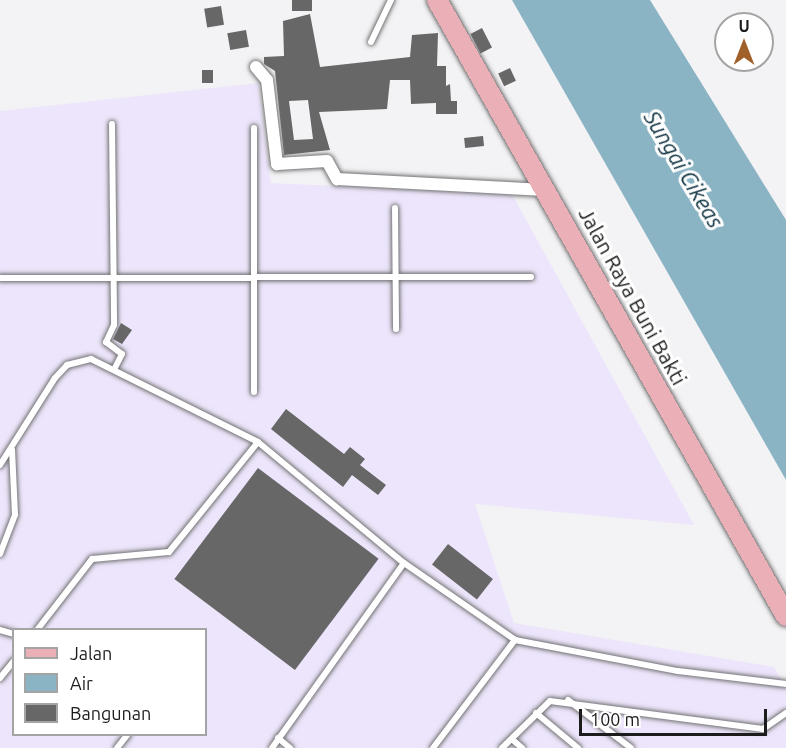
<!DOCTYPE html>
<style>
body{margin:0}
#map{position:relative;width:786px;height:748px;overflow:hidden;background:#f3f3f5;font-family:Ubuntu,sans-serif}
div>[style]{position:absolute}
.industrial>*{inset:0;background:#ede5fb}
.water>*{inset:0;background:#8ab3c4}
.building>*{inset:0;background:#676768;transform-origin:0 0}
.roads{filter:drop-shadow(0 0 2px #737374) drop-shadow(0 0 2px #737374)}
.service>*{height:6px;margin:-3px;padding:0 3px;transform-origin:3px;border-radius:3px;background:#fff}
.minor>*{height:12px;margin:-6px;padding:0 6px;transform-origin:6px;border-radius:6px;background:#fff}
.primary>*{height:20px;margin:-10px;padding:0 10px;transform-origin:10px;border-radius:10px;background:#ebafb8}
span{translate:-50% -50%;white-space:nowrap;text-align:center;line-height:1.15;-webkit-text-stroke:6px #fff;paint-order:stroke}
.street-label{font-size:21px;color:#1c1c1d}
.water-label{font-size:22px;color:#0c313f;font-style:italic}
.legend{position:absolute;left:12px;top:628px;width:195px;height:108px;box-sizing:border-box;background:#fff;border:2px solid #a4a4a5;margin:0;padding:8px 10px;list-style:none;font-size:18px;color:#1c1c1d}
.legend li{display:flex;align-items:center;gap:12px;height:30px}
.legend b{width:30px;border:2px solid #a4a4a5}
.north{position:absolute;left:714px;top:12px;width:60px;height:60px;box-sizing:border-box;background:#fff;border:2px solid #a4a4a5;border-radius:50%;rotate:0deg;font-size:16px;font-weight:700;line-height:24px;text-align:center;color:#1c1c1d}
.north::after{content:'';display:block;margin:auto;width:21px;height:27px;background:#a06029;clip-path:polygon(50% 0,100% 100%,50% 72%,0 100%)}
.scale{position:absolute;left:579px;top:709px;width:188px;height:27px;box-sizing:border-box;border:3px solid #1c1c1d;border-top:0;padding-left:8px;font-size:18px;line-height:21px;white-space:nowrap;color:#1c1c1d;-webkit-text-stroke:4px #fff;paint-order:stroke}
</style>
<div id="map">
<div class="industrial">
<div style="clip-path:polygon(evenodd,258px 83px,271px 183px,512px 194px,694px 525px,475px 504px,514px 623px,774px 667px,786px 687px,786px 748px,0 748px,0 111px,258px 83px,14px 630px,206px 630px,206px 734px,14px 734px,14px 630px)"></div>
</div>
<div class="water">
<div style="clip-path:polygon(512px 0,650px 0,786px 220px,786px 480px)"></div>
</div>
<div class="building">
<div style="left:292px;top:0;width:20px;height:11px"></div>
<div style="left:221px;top:6px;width:19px;height:17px;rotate:81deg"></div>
<div style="clip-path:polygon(evenodd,310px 14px,320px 67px,410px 57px,412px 35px,438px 33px,437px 66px,446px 66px,446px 86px,450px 84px,451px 101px,457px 101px,457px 114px,436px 114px,436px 103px,411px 104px,410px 80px,390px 80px,387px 109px,319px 112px,330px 150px,284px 155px,275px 71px,264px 64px,264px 57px,284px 56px,283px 21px,310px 14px,308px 100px,313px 139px,294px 140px,289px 101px,308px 100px)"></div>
<div style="left:482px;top:28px;width:22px;height:13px;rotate:63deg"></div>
<div style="left:246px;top:30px;width:17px;height:19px;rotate:80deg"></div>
<div style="left:510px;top:68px;width:14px;height:13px;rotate:65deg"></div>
<div style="left:202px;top:70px;width:11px;height:13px"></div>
<div style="left:483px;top:136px;width:10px;height:19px;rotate:84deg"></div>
<div style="clip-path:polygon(121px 323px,132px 330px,122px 344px,113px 339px)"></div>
<div style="clip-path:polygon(286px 409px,344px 454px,350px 447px,365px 459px,360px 465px,386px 485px,378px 495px,352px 475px,343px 487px,271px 429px)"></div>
<div style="left:258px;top:468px;width:151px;height:139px;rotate:37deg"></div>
<div style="left:448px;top:544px;width:57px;height:26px;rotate:38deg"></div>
</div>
<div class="roads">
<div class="service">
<div style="left:371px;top:42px;width:47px;rotate:-64.5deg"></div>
<div style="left:112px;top:124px;width:201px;rotate:89.4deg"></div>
<div style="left:114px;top:325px;width:19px;rotate:115deg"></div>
<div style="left:106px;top:342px;width:20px;rotate:37deg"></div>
<div style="left:122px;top:354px;width:16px;rotate:117deg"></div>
<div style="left:254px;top:128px;width:264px;rotate:90deg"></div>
<div style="left:395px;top:208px;width:121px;rotate:89.5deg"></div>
<div style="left:0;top:278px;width:531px;rotate:-0.11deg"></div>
<div style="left:0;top:465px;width:103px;rotate:-57.7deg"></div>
<div style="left:55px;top:378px;width:18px;rotate:-47deg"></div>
<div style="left:67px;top:365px;width:25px;rotate:-14deg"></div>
<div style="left:91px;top:359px;width:186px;rotate:26.4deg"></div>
<div style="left:0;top:554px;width:42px;rotate:-69deg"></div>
<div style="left:15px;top:515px;width:65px;rotate:-92.6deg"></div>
<div style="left:0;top:630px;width:15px;rotate:16deg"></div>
<div style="left:37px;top:630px;width:90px;rotate:-52.2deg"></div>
<div style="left:92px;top:559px;width:77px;rotate:-5.2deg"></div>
<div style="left:169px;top:552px;width:141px;rotate:-51deg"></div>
<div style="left:258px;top:442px;width:190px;rotate:39.7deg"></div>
<div style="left:404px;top:563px;width:135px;rotate:34.7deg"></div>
<div style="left:515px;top:640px;width:166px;rotate:10.8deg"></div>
<div style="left:678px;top:671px;width:109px;rotate:6.9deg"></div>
<div style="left:0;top:678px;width:22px;rotate:-51deg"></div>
<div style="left:568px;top:700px;width:79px;rotate:37.3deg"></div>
<div style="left:536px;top:713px;width:55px;rotate:39.8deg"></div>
<div style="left:278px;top:738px;width:16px;rotate:40deg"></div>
<div style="left:514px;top:741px;width:11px;rotate:41deg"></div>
<div style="left:117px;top:748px;width:18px;rotate:-52deg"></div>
<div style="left:272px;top:748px;width:227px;rotate:-54.5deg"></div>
<div style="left:433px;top:748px;width:136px;rotate:-52.8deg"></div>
<div style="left:502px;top:748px;width:67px;rotate:-44.4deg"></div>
<div style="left:550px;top:701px;width:215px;rotate:7.5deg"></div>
<div style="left:763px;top:729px;width:28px;rotate:-35deg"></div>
</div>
<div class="minor">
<div style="left:256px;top:67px;width:17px;rotate:50deg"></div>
<div style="left:267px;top:80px;width:85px;rotate:83.2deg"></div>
<div style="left:277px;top:164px;width:50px;rotate:-3.4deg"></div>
<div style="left:327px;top:161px;width:21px;rotate:61deg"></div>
<div style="left:337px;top:179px;width:208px;rotate:3deg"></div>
</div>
<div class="primary">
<div style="left:437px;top:0;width:708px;rotate:60.47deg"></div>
</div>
</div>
<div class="street-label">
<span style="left:633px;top:296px;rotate:61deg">Jalan Raya Buni Bakti</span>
</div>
<div class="water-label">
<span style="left:684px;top:169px;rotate:59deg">Sungai Cikeas</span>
</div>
<ul class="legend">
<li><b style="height:8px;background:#ebafb8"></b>Jalan</li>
<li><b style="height:16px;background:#8ab3c4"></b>Air</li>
<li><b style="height:16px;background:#676768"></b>Bangunan</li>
</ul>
<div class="north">U</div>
<div class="scale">100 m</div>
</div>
